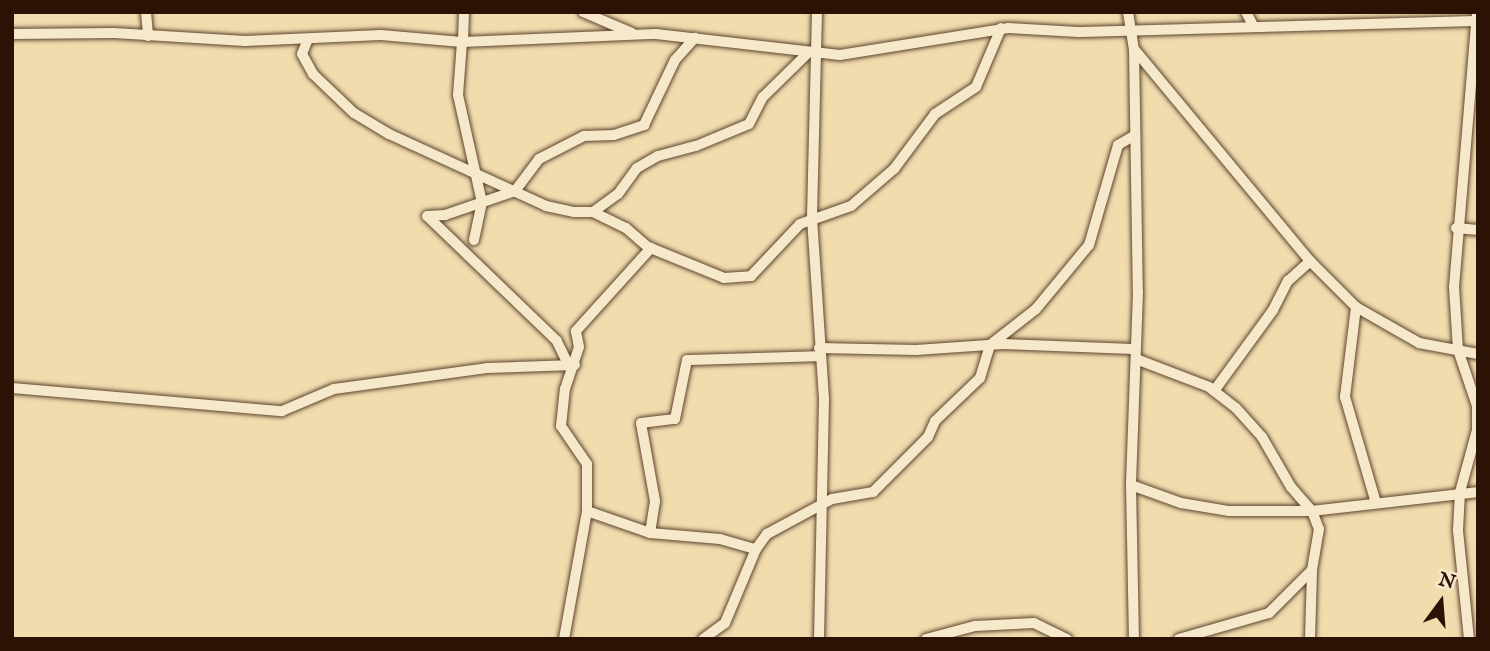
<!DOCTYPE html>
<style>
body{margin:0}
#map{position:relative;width:1490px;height:651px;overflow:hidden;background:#f1dcae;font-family:"IM FELL English",serif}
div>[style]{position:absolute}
.roads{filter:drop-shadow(0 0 2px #5d442e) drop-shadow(0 0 2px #5d442e)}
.street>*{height:10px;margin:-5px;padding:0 5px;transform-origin:5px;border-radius:5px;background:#f6e8ca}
span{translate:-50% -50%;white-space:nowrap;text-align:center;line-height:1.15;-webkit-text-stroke:7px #f6e8ca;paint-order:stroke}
.frame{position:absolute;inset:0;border:14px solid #2c1204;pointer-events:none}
.north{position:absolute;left:1406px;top:567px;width:70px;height:70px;-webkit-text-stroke:5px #f6e8ca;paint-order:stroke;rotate:16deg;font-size:19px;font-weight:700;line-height:28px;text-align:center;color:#2c1204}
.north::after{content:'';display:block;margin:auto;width:24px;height:32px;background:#2c1204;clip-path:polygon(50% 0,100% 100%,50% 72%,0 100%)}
</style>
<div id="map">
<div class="roads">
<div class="street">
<div style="left:146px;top:12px;width:24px;rotate:85deg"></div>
<div style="left:583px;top:12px;width:53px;rotate:23.2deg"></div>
<div style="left:817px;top:12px;width:206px;rotate:91.4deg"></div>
<div style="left:812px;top:218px;width:182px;rotate:86.2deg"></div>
<div style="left:824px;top:400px;width:239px;rotate:91.2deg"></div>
<div style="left:1128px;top:12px;width:37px;rotate:81deg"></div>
<div style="left:1134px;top:49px;width:243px;rotate:89.1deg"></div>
<div style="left:1138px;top:292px;width:193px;rotate:92.1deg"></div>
<div style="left:1131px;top:485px;width:154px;rotate:88.9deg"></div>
<div style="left:1246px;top:12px;width:17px;rotate:62deg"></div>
<div style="left:12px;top:34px;width:102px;rotate:-0.6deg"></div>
<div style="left:114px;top:33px;width:131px;rotate:3.5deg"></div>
<div style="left:245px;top:41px;width:136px;rotate:-2.5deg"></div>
<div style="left:381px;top:35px;width:81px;rotate:4.9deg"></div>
<div style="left:462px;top:42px;width:194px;rotate:-2.4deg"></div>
<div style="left:656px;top:34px;width:185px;rotate:6.5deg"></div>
<div style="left:840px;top:55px;width:170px;rotate:-9.1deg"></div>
<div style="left:1008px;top:28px;width:70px;rotate:3.3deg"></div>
<div style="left:1078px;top:32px;width:400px;rotate:-1.6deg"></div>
<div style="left:308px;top:39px;width:16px;rotate:112deg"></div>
<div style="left:302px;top:54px;width:23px;rotate:61deg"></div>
<div style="left:313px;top:74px;width:57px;rotate:43.6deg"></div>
<div style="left:354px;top:113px;width:41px;rotate:31deg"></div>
<div style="left:389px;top:134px;width:173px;rotate:24.6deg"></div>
<div style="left:546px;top:206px;width:29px;rotate:12deg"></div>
<div style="left:574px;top:212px;width:19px"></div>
<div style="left:593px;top:212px;width:31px;rotate:-36deg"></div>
<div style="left:618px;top:194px;width:32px;rotate:-54deg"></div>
<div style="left:637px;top:168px;width:24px;rotate:-30deg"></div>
<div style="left:658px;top:156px;width:39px;rotate:-15deg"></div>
<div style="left:696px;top:146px;width:57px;rotate:-22.5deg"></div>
<div style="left:749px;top:124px;width:30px;rotate:-63deg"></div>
<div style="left:763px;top:97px;width:64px;rotate:-44.4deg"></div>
<div style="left:463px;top:41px;width:29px;rotate:-88deg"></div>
<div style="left:462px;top:42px;width:53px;rotate:94.3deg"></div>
<div style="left:458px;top:95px;width:110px;rotate:77.4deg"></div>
<div style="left:482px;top:202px;width:39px;rotate:102deg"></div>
<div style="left:1134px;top:49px;width:276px;rotate:50.3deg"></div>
<div style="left:1310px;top:261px;width:65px;rotate:45deg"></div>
<div style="left:1356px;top:307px;width:73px;rotate:29.7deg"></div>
<div style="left:1419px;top:343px;width:60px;rotate:10.6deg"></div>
<div style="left:593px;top:212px;width:37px;rotate:26deg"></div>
<div style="left:626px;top:228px;width:29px;rotate:41deg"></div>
<div style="left:648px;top:247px;width:82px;rotate:22.2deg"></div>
<div style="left:724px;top:278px;width:27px;rotate:-4deg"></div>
<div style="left:751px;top:276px;width:71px;rotate:-46.7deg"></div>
<div style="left:800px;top:224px;width:54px;rotate:-19.4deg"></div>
<div style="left:851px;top:206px;width:57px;rotate:-40.7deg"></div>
<div style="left:894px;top:169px;width:69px;rotate:-53.3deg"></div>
<div style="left:935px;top:114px;width:49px;rotate:-33.4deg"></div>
<div style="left:976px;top:87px;width:64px;rotate:-67deg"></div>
<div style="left:1456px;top:228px;width:22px;rotate:5deg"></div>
<div style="left:1356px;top:307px;width:91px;rotate:97deg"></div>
<div style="left:1345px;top:397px;width:110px;rotate:73.7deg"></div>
<div style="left:819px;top:348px;width:97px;rotate:1.2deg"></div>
<div style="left:916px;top:350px;width:87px;rotate:-3.9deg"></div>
<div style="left:1003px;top:344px;width:130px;rotate:2.2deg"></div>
<div style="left:1136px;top:359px;width:78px;rotate:21deg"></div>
<div style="left:1209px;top:387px;width:34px;rotate:38deg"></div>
<div style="left:1236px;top:408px;width:39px;rotate:48deg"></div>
<div style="left:1262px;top:437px;width:58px;rotate:59.9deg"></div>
<div style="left:1291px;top:487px;width:32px;rotate:49deg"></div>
<div style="left:1312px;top:511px;width:19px;rotate:69deg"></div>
<div style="left:1319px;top:529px;width:42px;rotate:99.7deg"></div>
<div style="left:1312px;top:570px;width:61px;rotate:135deg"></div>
<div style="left:1269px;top:613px;width:94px;rotate:163.9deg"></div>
<div style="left:569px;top:366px;width:28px;rotate:-116deg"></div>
<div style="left:557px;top:341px;width:180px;rotate:-136.1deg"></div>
<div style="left:427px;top:216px;width:18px;rotate:-3deg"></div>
<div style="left:445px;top:215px;width:74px;rotate:-18.9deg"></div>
<div style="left:515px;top:191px;width:40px;rotate:-53deg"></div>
<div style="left:539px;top:159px;width:51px;rotate:-27.1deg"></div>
<div style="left:584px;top:136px;width:30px;rotate:-2deg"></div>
<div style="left:614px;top:135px;width:32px;rotate:-18deg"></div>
<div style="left:644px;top:125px;width:72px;rotate:-64.5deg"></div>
<div style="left:675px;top:60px;width:30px;rotate:-48deg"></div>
<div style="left:12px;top:388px;width:271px;rotate:4.9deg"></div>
<div style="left:282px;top:411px;width:56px;rotate:-22.9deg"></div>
<div style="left:334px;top:389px;width:154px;rotate:-7.8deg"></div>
<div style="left:487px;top:368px;width:88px;rotate:-2deg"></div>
<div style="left:1214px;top:391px;width:100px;rotate:-53.9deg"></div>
<div style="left:1273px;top:310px;width:33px;rotate:-63deg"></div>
<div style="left:1288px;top:281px;width:30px;rotate:-42deg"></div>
<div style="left:1131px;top:485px;width:53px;rotate:19.8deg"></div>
<div style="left:1181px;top:503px;width:49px;rotate:9.5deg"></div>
<div style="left:1229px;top:511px;width:83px"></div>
<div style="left:1312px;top:511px;width:167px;rotate:-6.5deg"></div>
<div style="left:587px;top:511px;width:67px;rotate:19.2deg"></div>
<div style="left:650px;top:533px;width:70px;rotate:4.9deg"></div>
<div style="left:720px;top:539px;width:37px;rotate:16deg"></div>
<div style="left:650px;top:533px;width:32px;rotate:-81deg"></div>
<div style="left:655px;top:501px;width:79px;rotate:-100.2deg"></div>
<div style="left:641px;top:423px;width:34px;rotate:-7deg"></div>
<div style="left:675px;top:419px;width:60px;rotate:-78.5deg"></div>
<div style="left:687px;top:360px;width:132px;rotate:-1.7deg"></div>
<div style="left:564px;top:639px;width:130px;rotate:-79.8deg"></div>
<div style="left:587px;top:511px;width:47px;rotate:-90deg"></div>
<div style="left:587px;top:464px;width:46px;rotate:-124.4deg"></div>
<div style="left:561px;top:426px;width:37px;rotate:-84deg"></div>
<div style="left:565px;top:389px;width:44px;rotate:-71.6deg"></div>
<div style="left:579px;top:347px;width:16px;rotate:-101deg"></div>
<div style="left:576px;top:331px;width:112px;rotate:-47.9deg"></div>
<div style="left:703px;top:639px;width:27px;rotate:-36deg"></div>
<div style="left:725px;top:623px;width:80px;rotate:-67.3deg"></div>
<div style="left:756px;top:549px;width:19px;rotate:-54deg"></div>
<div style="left:767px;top:534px;width:74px;rotate:-28.3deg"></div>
<div style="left:832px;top:499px;width:42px;rotate:-9.7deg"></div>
<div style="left:873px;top:492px;width:78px;rotate:-45deg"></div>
<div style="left:928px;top:437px;width:17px;rotate:-66deg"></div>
<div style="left:935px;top:421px;width:62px;rotate:-43.7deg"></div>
<div style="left:980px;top:378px;width:34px;rotate:-73deg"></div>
<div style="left:990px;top:345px;width:58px;rotate:-38deg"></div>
<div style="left:1036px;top:309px;width:83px;rotate:-50.4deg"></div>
<div style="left:1089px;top:245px;width:104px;rotate:-73.8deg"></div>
<div style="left:1118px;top:145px;width:20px;rotate:-30deg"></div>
<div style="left:926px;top:639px;width:51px;rotate:-14.9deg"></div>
<div style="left:975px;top:626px;width:59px;rotate:-2.9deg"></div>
<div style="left:1034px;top:623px;width:37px;rotate:26deg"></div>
<div style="left:1310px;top:639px;width:69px;rotate:-88.3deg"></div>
<div style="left:1469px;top:639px;width:110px;rotate:-95.8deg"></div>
<div style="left:1458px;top:530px;width:38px;rotate:-87deg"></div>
<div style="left:1460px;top:492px;width:64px;rotate:-74.7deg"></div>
<div style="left:1477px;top:430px;width:24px;rotate:-90deg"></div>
<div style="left:1477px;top:406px;width:59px;rotate:-108.7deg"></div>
<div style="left:1458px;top:350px;width:63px;rotate:-93.6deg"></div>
<div style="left:1454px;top:287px;width:276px;rotate:-85.2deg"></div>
</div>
</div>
<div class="frame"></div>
<div class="north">N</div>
</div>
